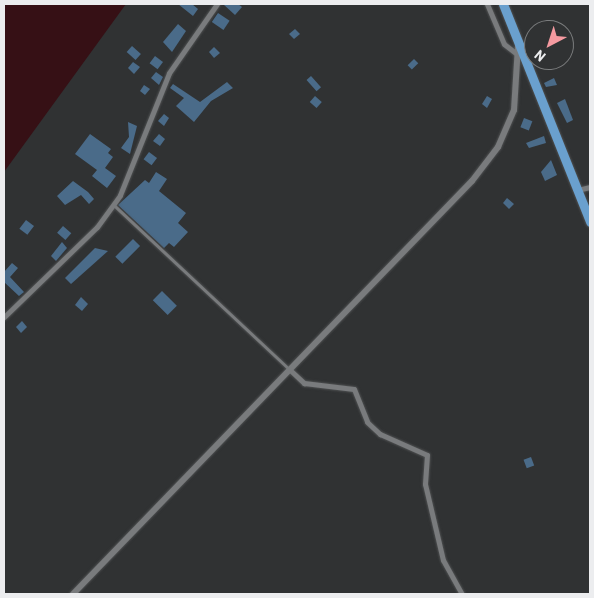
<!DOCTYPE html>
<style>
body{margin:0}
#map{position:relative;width:594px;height:598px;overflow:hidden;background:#303233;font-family:Barlow,sans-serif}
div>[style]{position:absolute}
.water>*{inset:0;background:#361015}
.building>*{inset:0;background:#4a6b89;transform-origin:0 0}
.roads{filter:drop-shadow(0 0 1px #4f5152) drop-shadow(0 0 1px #4f5152)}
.service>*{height:2.5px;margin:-1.25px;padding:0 1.25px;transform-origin:1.25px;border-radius:1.25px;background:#797b7d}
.minor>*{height:5px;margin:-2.5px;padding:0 2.5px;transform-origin:2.5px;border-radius:2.5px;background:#797b7d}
.tertiary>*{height:6px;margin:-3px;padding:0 3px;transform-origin:3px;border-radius:3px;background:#797b7d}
.trunk>*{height:9px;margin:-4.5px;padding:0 4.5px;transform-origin:4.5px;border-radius:4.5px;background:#6aa0ce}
span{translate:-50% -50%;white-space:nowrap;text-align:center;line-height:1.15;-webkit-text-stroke:4.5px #303233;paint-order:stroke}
.frame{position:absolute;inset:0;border:5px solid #ecedef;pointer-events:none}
.north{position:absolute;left:524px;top:20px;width:50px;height:50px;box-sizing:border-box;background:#303233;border:1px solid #7b7d7e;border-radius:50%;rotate:220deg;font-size:14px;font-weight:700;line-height:20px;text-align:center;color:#ecedef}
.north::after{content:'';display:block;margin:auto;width:18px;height:22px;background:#f49aa0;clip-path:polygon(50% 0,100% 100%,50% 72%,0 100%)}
</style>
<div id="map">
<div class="water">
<div style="clip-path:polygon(4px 4px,126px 4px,4px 172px)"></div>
</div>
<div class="building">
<div style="clip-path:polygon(178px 4px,192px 4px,198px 9px,193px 16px)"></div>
<div style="clip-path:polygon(223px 4px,238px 4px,242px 7px,235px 15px)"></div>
<div style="left:218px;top:13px;width:14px;height:11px;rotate:34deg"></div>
<div style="clip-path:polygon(178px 24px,186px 31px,172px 52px,163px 42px)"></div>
<div style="clip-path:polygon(295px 29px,300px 34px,294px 39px,289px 34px)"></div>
<div style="left:132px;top:46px;width:12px;height:8px;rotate:42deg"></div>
<div style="clip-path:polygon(214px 47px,220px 53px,214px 58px,209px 52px)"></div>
<div style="left:155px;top:56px;width:10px;height:9px;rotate:37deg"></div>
<div style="left:414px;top:59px;width:6px;height:9px;rotate:45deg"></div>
<div style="clip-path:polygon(133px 62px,140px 67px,134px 74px,128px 68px)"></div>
<div style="clip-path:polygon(156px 72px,163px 77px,159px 85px,151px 78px)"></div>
<div style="left:311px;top:76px;width:15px;height:6px;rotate:48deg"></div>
<div style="clip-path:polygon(554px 78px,557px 85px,546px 87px,544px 83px)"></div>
<div style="clip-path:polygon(227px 82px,233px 88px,211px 101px,194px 122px,176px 106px,184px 98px,170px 88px,173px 84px,200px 102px)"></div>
<div style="clip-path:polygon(144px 85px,150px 89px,145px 95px,140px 91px)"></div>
<div style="left:315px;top:96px;width:9px;height:8px;rotate:41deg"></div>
<div style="clip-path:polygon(487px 96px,492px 99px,487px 108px,482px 104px)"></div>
<div style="clip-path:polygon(565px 99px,573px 120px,567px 123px,557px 103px)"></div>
<div style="clip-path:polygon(164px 114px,169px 118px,164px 126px,158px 121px)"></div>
<div style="left:524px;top:118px;width:9px;height:10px;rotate:21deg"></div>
<div style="clip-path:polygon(128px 122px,137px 126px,130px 154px,121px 148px,129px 137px)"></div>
<div style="clip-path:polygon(90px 134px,111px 149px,108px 153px,113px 157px,105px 168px,116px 176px,107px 188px,92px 176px,97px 170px,75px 154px)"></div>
<div style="clip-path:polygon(159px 134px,165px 139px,160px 146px,153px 141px)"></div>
<div style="clip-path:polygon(544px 136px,546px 143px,529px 148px,526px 143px)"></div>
<div style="left:149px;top:152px;width:10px;height:9px;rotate:37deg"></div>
<div style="clip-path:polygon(551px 160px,557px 175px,545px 181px,541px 172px)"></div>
<div style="clip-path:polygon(156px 172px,167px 179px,159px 191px,186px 213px,178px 223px,188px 232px,174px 247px,169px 243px,164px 248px,118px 205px,145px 180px,149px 183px)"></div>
<div style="clip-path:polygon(73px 181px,88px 192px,94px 199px,89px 204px,81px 195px,65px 205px,57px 196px)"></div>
<div style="clip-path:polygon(507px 198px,514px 204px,509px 209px,503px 203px)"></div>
<div style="left:26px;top:220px;width:10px;height:11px;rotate:37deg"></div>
<div style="left:63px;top:226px;width:11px;height:9px;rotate:41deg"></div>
<div style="left:133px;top:239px;width:10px;height:25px;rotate:45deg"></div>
<div style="clip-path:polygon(62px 242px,67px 248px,56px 261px,51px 256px)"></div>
<div style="clip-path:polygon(95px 248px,108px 251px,71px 284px,65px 278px)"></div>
<div style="clip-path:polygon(12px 263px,18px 268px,10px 277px,24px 292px,19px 296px,4px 282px,4px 272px)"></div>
<div style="left:162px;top:291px;width:21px;height:13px;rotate:45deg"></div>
<div style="clip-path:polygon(81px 297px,88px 304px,82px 311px,75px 305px)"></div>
<div style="clip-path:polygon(22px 321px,27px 327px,21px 333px,16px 327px)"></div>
<div style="left:531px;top:457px;width:9px;height:8px;rotate:69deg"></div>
</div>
<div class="roads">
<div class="service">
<div style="left:114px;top:205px;width:240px;rotate:43.1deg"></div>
</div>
<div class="minor">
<div style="left:487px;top:4px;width:43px;rotate:67deg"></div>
<div style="left:504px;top:44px;width:18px;rotate:38deg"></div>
<div style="left:577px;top:190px;width:13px;rotate:-13deg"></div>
<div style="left:4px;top:317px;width:129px;rotate:-44.1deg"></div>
<div style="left:97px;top:227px;width:39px;rotate:-54deg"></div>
<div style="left:120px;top:195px;width:131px;rotate:-68.1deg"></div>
<div style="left:169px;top:73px;width:84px;rotate:-55.2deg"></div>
<div style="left:289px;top:369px;width:21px;rotate:43deg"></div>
<div style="left:304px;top:383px;width:50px;rotate:6.8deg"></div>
<div style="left:354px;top:389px;width:35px;rotate:68deg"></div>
<div style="left:367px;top:422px;width:18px;rotate:43deg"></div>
<div style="left:380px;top:434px;width:51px;rotate:24.1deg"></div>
<div style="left:427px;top:455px;width:29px;rotate:94deg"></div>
<div style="left:425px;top:484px;width:78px;rotate:76.7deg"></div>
<div style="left:443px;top:560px;width:39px;rotate:61deg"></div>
</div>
<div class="tertiary">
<div style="left:73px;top:594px;width:574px;rotate:-45.99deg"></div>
<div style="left:472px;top:181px;width:43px;rotate:-52.6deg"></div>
<div style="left:498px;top:147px;width:40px;rotate:-66.6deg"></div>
<div style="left:514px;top:110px;width:63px;rotate:-86.4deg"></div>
</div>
<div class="trunk">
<div style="left:503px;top:4px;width:235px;rotate:68.2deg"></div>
</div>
</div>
<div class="frame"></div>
<div class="north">N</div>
</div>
